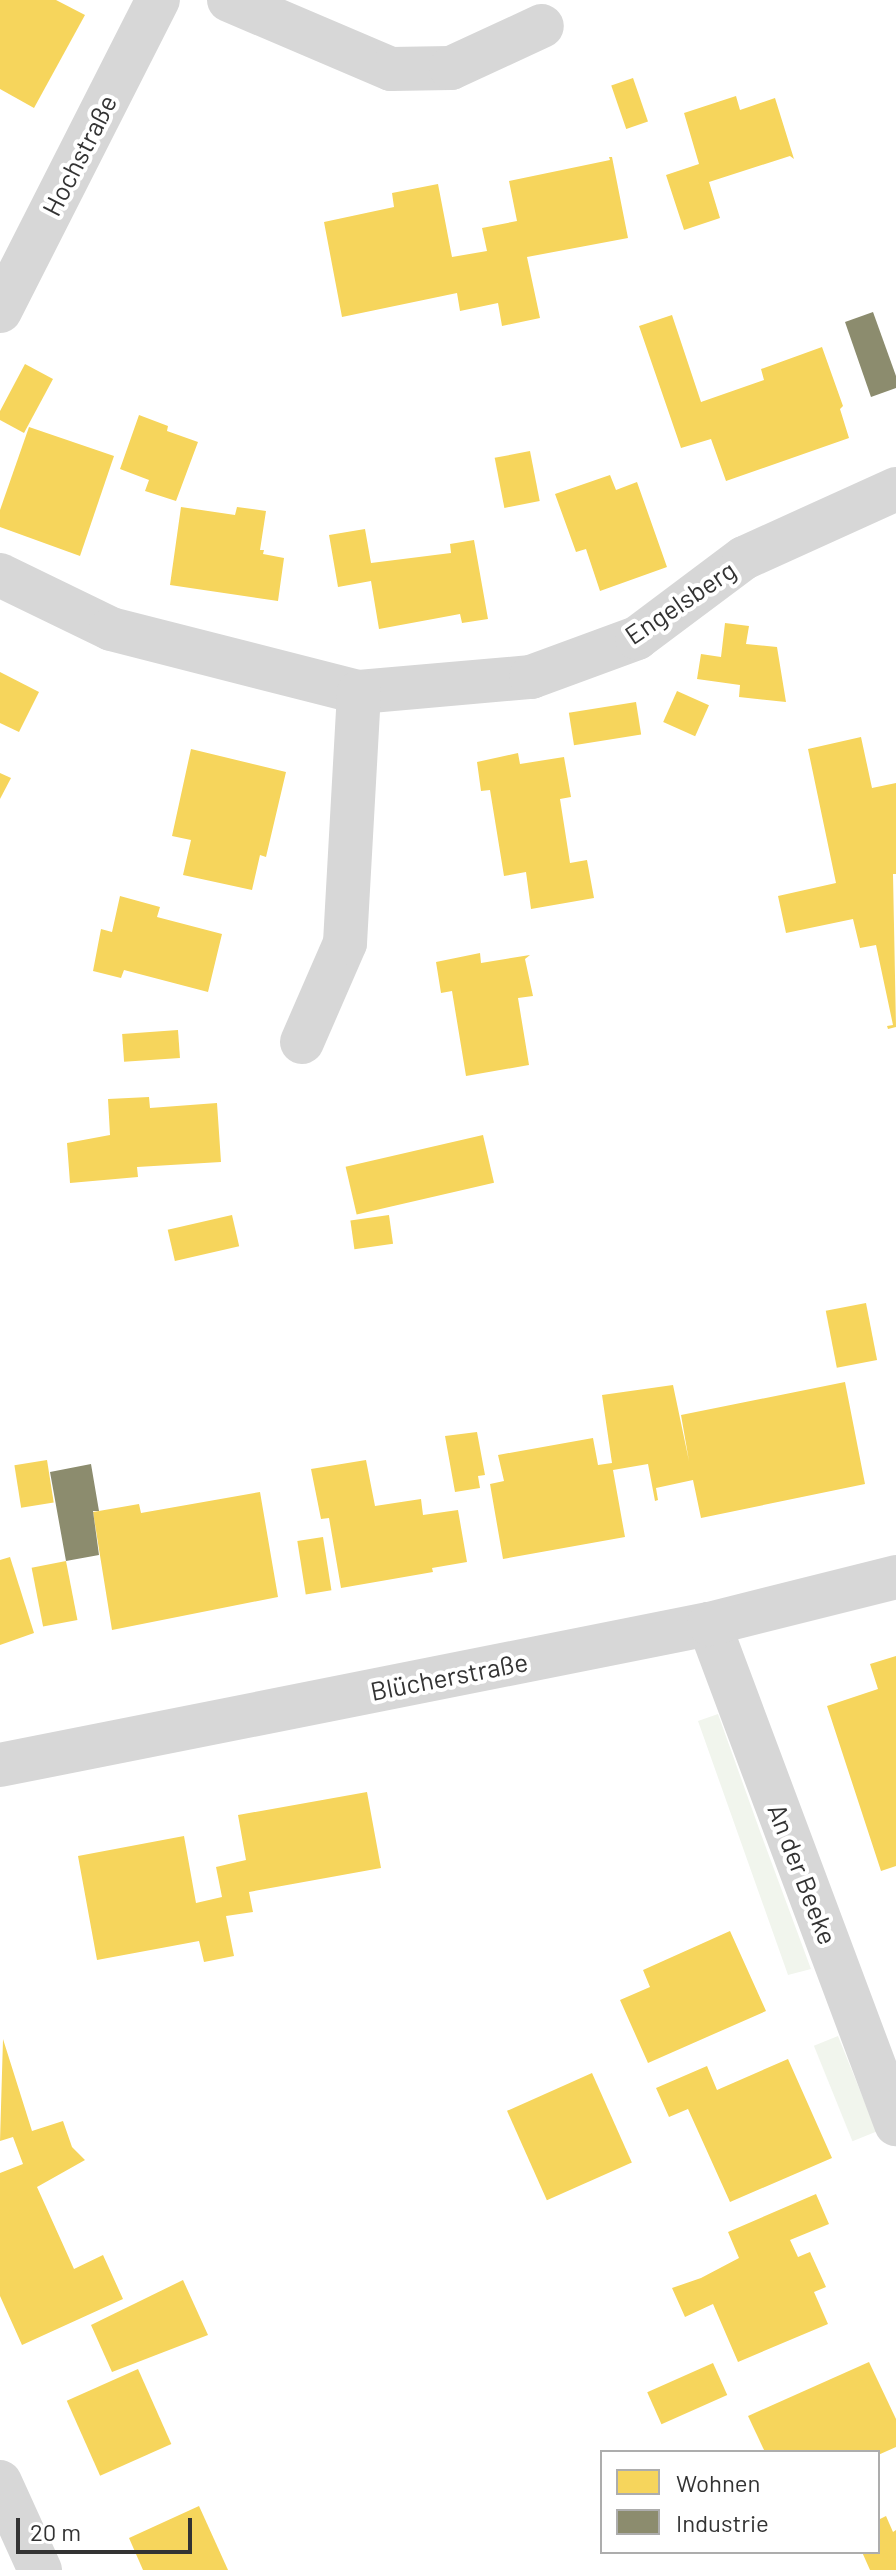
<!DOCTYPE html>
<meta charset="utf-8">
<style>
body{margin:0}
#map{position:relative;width:896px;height:2570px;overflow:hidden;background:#fff;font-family:Barlow,sans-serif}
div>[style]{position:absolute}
.green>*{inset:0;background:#f1f5ed;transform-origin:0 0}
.homes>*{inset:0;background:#f6d55c;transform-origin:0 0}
.industry>*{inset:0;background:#8c8c6e}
.minor>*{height:44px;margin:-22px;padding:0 22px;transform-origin:22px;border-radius:22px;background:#d7d7d7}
span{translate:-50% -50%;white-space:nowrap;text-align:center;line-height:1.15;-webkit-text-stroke:8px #fff;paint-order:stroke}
.street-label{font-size:26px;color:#333}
.legend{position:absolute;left:600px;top:2450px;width:280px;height:104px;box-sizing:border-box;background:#fff;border:2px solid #adadad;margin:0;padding:10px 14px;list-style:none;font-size:24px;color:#333}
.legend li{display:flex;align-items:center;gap:16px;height:40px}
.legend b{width:40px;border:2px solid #adadad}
.scale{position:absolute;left:16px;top:2518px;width:176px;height:36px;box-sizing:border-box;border:4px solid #333;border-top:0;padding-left:10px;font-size:24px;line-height:28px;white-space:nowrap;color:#333;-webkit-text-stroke:6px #fff;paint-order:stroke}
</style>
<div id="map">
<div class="green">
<div style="clip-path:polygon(718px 1714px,761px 1834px,811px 1969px,788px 1975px,698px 1721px)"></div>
<div style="left:838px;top:2036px;width:103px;height:26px;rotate:68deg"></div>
</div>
<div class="homes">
<div style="clip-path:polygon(0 0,56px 0,85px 15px,34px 108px,0 89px)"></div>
<div style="left:633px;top:78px;width:46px;height:23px;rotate:71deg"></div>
<div style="clip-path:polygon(736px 96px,740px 110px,775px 98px,794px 159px,790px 156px,709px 182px,720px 218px,684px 230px,666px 175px,699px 164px,684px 113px)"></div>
<div style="clip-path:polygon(609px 157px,612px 157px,628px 238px,527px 257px,540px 318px,502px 326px,498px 303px,460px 311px,457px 293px,342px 317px,324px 222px,394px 207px,392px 193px,438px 184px,452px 257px,487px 251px,482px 228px,517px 221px,509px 181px,610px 160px)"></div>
<div style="clip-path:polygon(672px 315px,701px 402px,764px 380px,761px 369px,822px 347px,843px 406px,840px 409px,849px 438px,726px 481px,711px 439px,681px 448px,639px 326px)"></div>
<div style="clip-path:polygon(25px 364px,53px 379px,24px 433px,0 420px,0 411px)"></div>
<div style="clip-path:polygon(139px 415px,168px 426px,167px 431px,198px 442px,176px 501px,145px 491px,149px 480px,120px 469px)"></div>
<div style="clip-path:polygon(29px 427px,114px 456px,80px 556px,0 527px,0 510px)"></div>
<div style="left:530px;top:451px;width:51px;height:36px;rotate:79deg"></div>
<div style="clip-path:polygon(610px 475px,616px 490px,637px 482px,667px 567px,600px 591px,586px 549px,576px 552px,555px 494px)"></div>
<div style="clip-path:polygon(181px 507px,235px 515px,237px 507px,266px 511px,260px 550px,264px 550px,263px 554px,284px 558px,278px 601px,170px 585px)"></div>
<div style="clip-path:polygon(365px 529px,371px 563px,451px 553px,450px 544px,474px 540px,488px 619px,462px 623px,460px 614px,379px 629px,371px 581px,338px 587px,329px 535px)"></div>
<div style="clip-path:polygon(725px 623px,749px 626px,746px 644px,777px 647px,786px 702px,739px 697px,740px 685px,697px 679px,701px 654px,721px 657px)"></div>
<div style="clip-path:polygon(0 672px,39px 692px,19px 732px,0 723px)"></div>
<div style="left:677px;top:691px;width:35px;height:34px;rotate:24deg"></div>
<div style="left:636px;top:702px;width:33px;height:68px;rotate:81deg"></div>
<div style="clip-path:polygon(861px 737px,872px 788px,896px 783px,896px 874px,893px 874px,896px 1027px,888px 1029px,887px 1026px,893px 1025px,876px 945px,860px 948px,853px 919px,786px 933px,778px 896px,836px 883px,808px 749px)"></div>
<div style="clip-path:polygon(191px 749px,286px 772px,266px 857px,260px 855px,252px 890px,183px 875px,191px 840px,172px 836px)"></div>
<div style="clip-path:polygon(518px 753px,520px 764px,564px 757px,571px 797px,560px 799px,570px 863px,587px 860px,594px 898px,531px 909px,526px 872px,504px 876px,490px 790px,481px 791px,477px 762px)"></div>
<div style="clip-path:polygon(0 773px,11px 778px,0 799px)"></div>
<div style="clip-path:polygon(120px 896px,160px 907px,157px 917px,222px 934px,208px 992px,124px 970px,121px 978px,93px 971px,101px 929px,112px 932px)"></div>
<div style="clip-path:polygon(480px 953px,481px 963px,530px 955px,525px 959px,533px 996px,518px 998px,529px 1065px,466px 1076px,452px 991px,441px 993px,436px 962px)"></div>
<div style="left:178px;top:1030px;width:28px;height:56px;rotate:86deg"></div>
<div style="clip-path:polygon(149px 1097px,150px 1108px,217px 1103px,221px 1162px,137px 1167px,138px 1177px,70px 1183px,67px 1143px,110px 1135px,108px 1099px)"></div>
<div style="left:483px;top:1135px;width:49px;height:141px;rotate:77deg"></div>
<div style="left:232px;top:1215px;width:32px;height:66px;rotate:77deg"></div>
<div style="left:389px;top:1215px;width:29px;height:39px;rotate:82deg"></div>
<div style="left:866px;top:1303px;width:58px;height:41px;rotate:79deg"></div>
<div style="clip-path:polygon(845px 1382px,865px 1484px,701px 1518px,693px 1480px,656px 1488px,658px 1500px,655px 1501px,648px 1464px,613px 1470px,625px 1537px,503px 1559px,490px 1484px,504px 1481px,498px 1455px,593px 1438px,598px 1465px,612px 1463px,602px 1395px,673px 1385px,689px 1461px,681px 1415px)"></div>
<div style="clip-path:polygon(477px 1432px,485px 1475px,478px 1476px,480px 1488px,455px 1492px,445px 1436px)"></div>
<div style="left:47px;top:1460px;width:43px;height:33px;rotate:81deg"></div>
<div style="clip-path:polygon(366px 1460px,375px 1506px,421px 1499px,423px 1515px,458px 1510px,467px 1562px,432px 1568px,433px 1572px,341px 1588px,329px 1518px,321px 1519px,311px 1469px)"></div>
<div style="clip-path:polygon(260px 1492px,278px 1597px,112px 1630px,93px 1512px,139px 1504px,141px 1513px)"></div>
<div style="left:323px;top:1537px;width:54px;height:26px;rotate:81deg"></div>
<div style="clip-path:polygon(10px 1557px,34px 1633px,0 1645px,0 1560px)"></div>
<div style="left:66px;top:1561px;width:60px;height:35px;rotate:79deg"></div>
<div style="clip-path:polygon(896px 1656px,896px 1866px,881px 1871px,827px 1706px,878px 1689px,870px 1664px)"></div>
<div style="clip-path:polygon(367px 1792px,381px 1868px,249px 1892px,253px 1912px,226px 1916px,234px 1956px,204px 1962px,199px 1941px,97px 1960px,78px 1856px,184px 1836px,196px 1903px,222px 1897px,216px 1867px,246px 1860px,238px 1815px)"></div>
<div style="clip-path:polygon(730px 1931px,766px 2011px,648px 2063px,620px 2000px,650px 1987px,643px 1970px)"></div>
<div style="clip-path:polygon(3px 2039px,32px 2131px,63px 2121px,72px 2147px,85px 2160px,37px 2187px,74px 2269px,103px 2255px,123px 2299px,22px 2345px,0 2296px,0 2173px,23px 2164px,13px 2137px,0 2141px)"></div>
<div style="clip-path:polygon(788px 2059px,832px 2158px,730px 2202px,688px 2109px,669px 2117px,656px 2088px,707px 2066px,717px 2090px)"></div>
<div style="left:592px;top:2073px;width:98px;height:93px;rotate:66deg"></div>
<div style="clip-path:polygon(816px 2194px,829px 2224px,790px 2240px,798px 2257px,810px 2252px,826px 2287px,814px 2292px,828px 2324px,738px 2362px,713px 2304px,685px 2317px,672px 2288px,701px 2278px,739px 2258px,728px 2232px)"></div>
<div style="clip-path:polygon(183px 2280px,208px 2335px,112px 2372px,91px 2325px)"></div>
<div style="clip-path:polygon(869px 2362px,896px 2419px,896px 2447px,878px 2455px,765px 2452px,748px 2416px)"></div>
<div style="left:713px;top:2363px;width:35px;height:72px;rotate:66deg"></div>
<div style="left:138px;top:2369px;width:82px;height:78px;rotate:66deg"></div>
<div style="clip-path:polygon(199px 2506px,228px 2570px,143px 2570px,129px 2538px)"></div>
<div style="clip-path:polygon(886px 2516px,893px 2532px,896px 2530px,896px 2570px,870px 2570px,862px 2552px,878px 2552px,878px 2520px)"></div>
</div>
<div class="industry">
<div style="clip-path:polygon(873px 312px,896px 376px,896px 388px,871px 397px,845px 322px)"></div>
<div style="clip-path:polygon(91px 1464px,99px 1511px,93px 1511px,99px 1555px,66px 1561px,50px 1472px)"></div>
</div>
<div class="minor">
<div style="left:229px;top:0;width:176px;rotate:23.1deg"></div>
<div style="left:391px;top:69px;width:60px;rotate:-1deg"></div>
<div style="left:451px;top:68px;width:100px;rotate:-24.8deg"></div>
<div style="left:0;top:311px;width:349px;rotate:-63.1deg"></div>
<div style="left:0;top:575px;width:123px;rotate:25.9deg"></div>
<div style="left:111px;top:629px;width:256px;rotate:14.3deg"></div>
<div style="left:359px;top:692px;width:173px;rotate:-5deg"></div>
<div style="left:531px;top:677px;width:113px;rotate:-20.2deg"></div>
<div style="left:637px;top:638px;width:134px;rotate:-36.8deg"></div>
<div style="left:744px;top:558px;width:167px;rotate:-24.4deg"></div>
<div style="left:302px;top:1042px;width:108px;rotate:-66.5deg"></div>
<div style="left:345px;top:943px;width:251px;rotate:-86.8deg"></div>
<div style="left:709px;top:1624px;width:534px;rotate:69.49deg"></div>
<div style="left:0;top:1765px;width:723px;rotate:-11.25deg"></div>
<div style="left:709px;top:1624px;width:193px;rotate:-14.1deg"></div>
<div style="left:0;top:2482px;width:97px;rotate:65.6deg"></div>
</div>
<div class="street-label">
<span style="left:79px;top:155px;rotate:-63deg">Hochstraße</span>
<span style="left:680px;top:602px;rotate:-34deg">Engelsberg</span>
<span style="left:449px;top:1676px;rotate:-11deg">Blücherstraße</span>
<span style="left:803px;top:1874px;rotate:69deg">An der Beeke</span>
</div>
<ul class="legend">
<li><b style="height:22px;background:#f6d55c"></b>Wohnen</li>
<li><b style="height:22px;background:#8c8c6e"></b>Industrie</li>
</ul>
<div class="scale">20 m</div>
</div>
